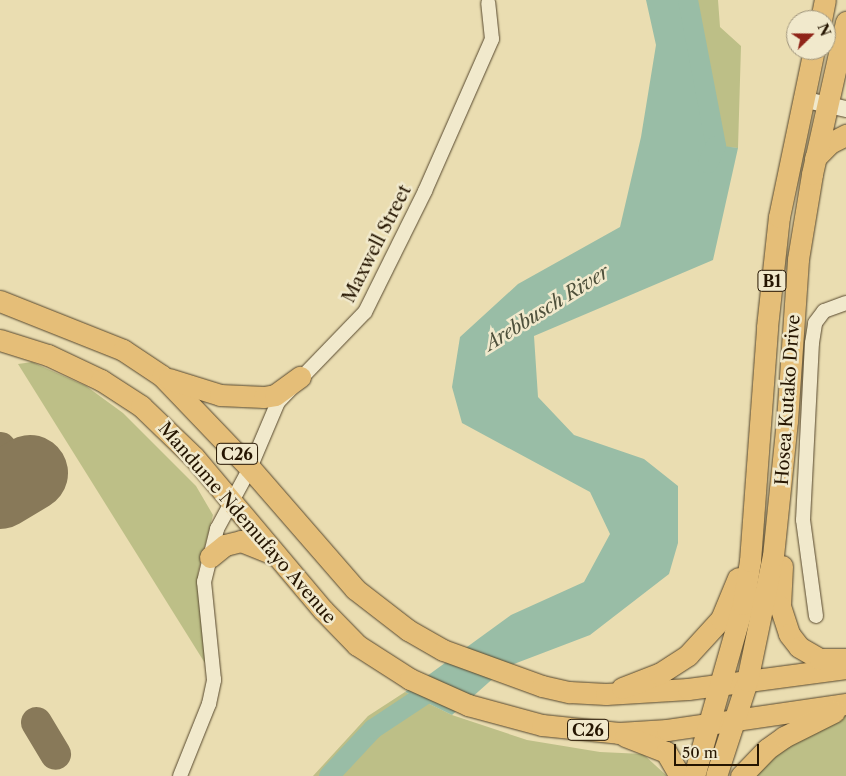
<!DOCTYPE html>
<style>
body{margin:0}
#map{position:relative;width:846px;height:776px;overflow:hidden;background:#eaddb1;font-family:"Libre Caslon Text",serif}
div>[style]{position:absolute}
.green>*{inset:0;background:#bdbf87}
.water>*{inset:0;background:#99bda6}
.river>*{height:20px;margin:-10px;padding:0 10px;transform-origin:10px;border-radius:10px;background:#99bda6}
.taxiway>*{height:31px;margin:-15.5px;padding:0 15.5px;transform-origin:15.5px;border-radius:15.5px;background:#887959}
.runway>*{height:76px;margin:-38px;padding:0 38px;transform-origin:38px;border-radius:38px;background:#887959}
.roads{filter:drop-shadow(0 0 1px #56472d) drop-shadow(0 0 1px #56472d)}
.minor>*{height:14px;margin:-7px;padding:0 7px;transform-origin:7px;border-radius:7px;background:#f1e9cc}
.tertiary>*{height:16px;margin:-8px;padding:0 8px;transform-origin:8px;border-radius:8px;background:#f1e9cc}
.primary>*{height:21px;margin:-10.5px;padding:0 10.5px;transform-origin:10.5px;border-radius:10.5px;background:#e5be78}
span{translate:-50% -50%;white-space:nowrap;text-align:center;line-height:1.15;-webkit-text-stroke:5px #f1e9cc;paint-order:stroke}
.shield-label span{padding:1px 4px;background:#f1e9cc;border:1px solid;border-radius:4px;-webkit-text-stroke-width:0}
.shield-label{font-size:16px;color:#251501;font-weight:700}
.street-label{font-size:18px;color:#251501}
.water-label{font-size:19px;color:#4e503b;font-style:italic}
.north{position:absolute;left:786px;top:10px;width:50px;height:50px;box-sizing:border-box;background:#f1e9cc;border:1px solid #9f947b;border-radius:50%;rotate:68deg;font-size:14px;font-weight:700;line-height:20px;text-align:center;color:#251501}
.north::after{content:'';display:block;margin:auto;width:18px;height:22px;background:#8f2418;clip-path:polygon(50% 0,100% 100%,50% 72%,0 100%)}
.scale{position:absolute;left:674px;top:744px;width:85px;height:22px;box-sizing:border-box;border:2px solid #251501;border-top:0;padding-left:6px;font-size:15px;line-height:18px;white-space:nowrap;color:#251501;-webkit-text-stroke:4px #f1e9cc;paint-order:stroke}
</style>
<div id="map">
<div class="green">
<div style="clip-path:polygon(688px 0,718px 0,720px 27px,741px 46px,738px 148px,716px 146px)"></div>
<div style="clip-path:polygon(32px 362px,86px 386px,123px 413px,196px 486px,213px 515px,198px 573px,208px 668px,18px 364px)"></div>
<div style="clip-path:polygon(405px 692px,452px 715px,527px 740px,600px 752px,643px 754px,667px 776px,313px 776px,368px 716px)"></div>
<div style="clip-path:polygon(846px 713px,846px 776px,744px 776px,768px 758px)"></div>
</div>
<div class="water">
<div style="clip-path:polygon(646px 0,688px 0,716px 145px,738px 148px,713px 260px,534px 336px,538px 397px,574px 435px,644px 459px,678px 486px,678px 543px,669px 574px,590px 635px,506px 667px,452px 715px,405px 692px,511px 615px,584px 582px,610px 534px,590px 492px,462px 423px,452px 387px,460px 337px,518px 284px,620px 227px,641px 137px,656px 45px)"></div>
</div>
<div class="river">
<div style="left:688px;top:0;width:149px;rotate:79.1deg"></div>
<div style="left:716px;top:146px;width:19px;rotate:115deg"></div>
<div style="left:329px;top:776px;width:64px;rotate:-46.9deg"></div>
<div style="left:373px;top:729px;width:82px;rotate:-33.5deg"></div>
</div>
<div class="taxiway">
<div style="left:0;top:447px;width:22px;rotate:47deg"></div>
<div style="left:15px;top:463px;width:18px;rotate:84deg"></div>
<div style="left:36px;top:722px;width:37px;rotate:59deg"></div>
</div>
<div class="runway">
<div style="left:0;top:491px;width:35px;rotate:-31deg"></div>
</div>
<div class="roads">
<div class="minor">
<div style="left:816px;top:616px;width:97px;rotate:-97.7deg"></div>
<div style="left:803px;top:520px;width:177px;rotate:-87.1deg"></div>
<div style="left:812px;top:343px;width:20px;rotate:-81deg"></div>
<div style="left:815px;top:323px;width:15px;rotate:-53deg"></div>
<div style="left:824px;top:311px;width:23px;rotate:-20deg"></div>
<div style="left:180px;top:776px;width:78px;rotate:-68.1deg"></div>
<div style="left:209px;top:704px;width:25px;rotate:-78deg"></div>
<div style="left:214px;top:680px;width:99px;rotate:-95.8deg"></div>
<div style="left:204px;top:582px;width:55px;rotate:-76.2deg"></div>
<div style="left:217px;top:529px;width:69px;rotate:-61.6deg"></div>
<div style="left:250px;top:468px;width:72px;rotate:-67deg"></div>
<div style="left:278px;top:402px;width:125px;rotate:-46deg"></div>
<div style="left:365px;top:312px;width:135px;rotate:-63.6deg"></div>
<div style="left:425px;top:191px;width:166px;rotate:-66.2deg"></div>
<div style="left:492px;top:39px;width:36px;rotate:-96deg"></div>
</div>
<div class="tertiary">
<div style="left:802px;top:99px;width:45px;rotate:12.8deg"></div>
</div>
<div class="primary">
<div style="left:821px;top:20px;width:20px;rotate:-79deg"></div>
<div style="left:815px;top:158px;width:21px;rotate:-45deg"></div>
<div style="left:830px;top:143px;width:18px;rotate:-27deg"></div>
<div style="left:0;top:301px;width:132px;rotate:21.7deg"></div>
<div style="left:123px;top:350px;width:47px;rotate:33.7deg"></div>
<div style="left:162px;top:376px;width:127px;rotate:46.3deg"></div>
<div style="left:250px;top:468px;width:160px;rotate:49deg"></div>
<div style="left:355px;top:589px;width:67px;rotate:37.7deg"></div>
<div style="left:408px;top:630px;width:40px;rotate:29.7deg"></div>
<div style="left:443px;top:650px;width:105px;rotate:20deg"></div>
<div style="left:542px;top:686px;width:28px;rotate:13deg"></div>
<div style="left:569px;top:692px;width:37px;rotate:3deg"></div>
<div style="left:606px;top:694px;width:82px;rotate:-3.5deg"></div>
<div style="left:688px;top:689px;width:159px;rotate:-7.6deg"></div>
<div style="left:0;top:340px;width:50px;rotate:17.4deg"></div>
<div style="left:48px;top:355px;width:59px;rotate:25.3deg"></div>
<div style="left:101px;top:380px;width:48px;rotate:33deg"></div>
<div style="left:141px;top:406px;width:74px;rotate:43.9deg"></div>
<div style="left:194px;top:457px;width:200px;rotate:49.9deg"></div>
<div style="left:323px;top:610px;width:49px;rotate:45.8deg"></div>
<div style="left:357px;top:645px;width:63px;rotate:32.7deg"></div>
<div style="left:410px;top:679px;width:64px;rotate:24.1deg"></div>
<div style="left:468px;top:705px;width:77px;rotate:15.1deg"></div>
<div style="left:542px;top:725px;width:77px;rotate:5.9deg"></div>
<div style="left:619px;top:733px;width:48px;rotate:-3.6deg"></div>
<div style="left:667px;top:730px;width:181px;rotate:-8.3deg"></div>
<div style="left:169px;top:379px;width:53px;rotate:17.4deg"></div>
<div style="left:220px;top:395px;width:44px;rotate:2.6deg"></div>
<div style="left:264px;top:397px;width:11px;rotate:-10deg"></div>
<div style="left:275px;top:395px;width:31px;rotate:-36deg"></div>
<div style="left:210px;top:557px;width:19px;rotate:-39deg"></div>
<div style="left:225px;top:545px;width:16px;rotate:-14deg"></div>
<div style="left:241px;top:541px;width:37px;rotate:22deg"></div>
<div style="left:782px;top:566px;width:40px;rotate:92.9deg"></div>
<div style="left:780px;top:606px;width:29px;rotate:72deg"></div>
<div style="left:789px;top:634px;width:16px;rotate:52deg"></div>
<div style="left:799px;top:647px;width:24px;rotate:30deg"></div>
<div style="left:820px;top:659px;width:25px"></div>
<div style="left:622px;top:688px;width:40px;rotate:-21deg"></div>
<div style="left:659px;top:674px;width:35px;rotate:-33deg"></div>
<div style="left:688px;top:655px;width:49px;rotate:-47.5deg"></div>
<div style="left:721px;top:619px;width:44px;rotate:-67.5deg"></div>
<div style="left:625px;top:736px;width:44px;rotate:21.3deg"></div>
<div style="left:666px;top:752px;width:28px;rotate:60deg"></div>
<div style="left:694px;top:776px;width:179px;rotate:-74.1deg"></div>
<div style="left:743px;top:604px;width:44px;rotate:-80.8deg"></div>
<div style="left:750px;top:561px;width:235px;rotate:-85.8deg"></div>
<div style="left:767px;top:327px;width:111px;rotate:-83.8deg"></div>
<div style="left:779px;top:217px;width:171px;rotate:-78.2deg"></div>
<div style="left:716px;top:776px;width:100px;rotate:-71.9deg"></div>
<div style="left:747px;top:681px;width:128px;rotate:-78.3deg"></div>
<div style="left:773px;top:556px;width:136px;rotate:-84.1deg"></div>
<div style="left:787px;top:421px;width:162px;rotate:-86.1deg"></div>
<div style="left:798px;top:259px;width:86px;rotate:-80.6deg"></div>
<div style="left:812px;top:174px;width:156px;rotate:-77.4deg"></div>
<div style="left:741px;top:776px;width:37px;rotate:-46deg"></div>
<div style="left:767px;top:749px;width:21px;rotate:-35deg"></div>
<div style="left:784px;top:737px;width:56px;rotate:-26.6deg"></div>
</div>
</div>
<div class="shield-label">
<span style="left:772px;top:281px">B1</span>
<span style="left:237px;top:454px">C26</span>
<span style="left:588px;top:730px">C26</span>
</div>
<div class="street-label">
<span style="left:377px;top:244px;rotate:-63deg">Maxwell Street</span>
<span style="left:788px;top:400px;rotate:-86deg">Hosea Kutako Drive</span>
<span style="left:247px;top:523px;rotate:49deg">Mandume Ndemufayo Avenue</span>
</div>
<div class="water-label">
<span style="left:547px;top:308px;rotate:-32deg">Arebbusch River</span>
</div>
<div class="north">N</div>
<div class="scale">50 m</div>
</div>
